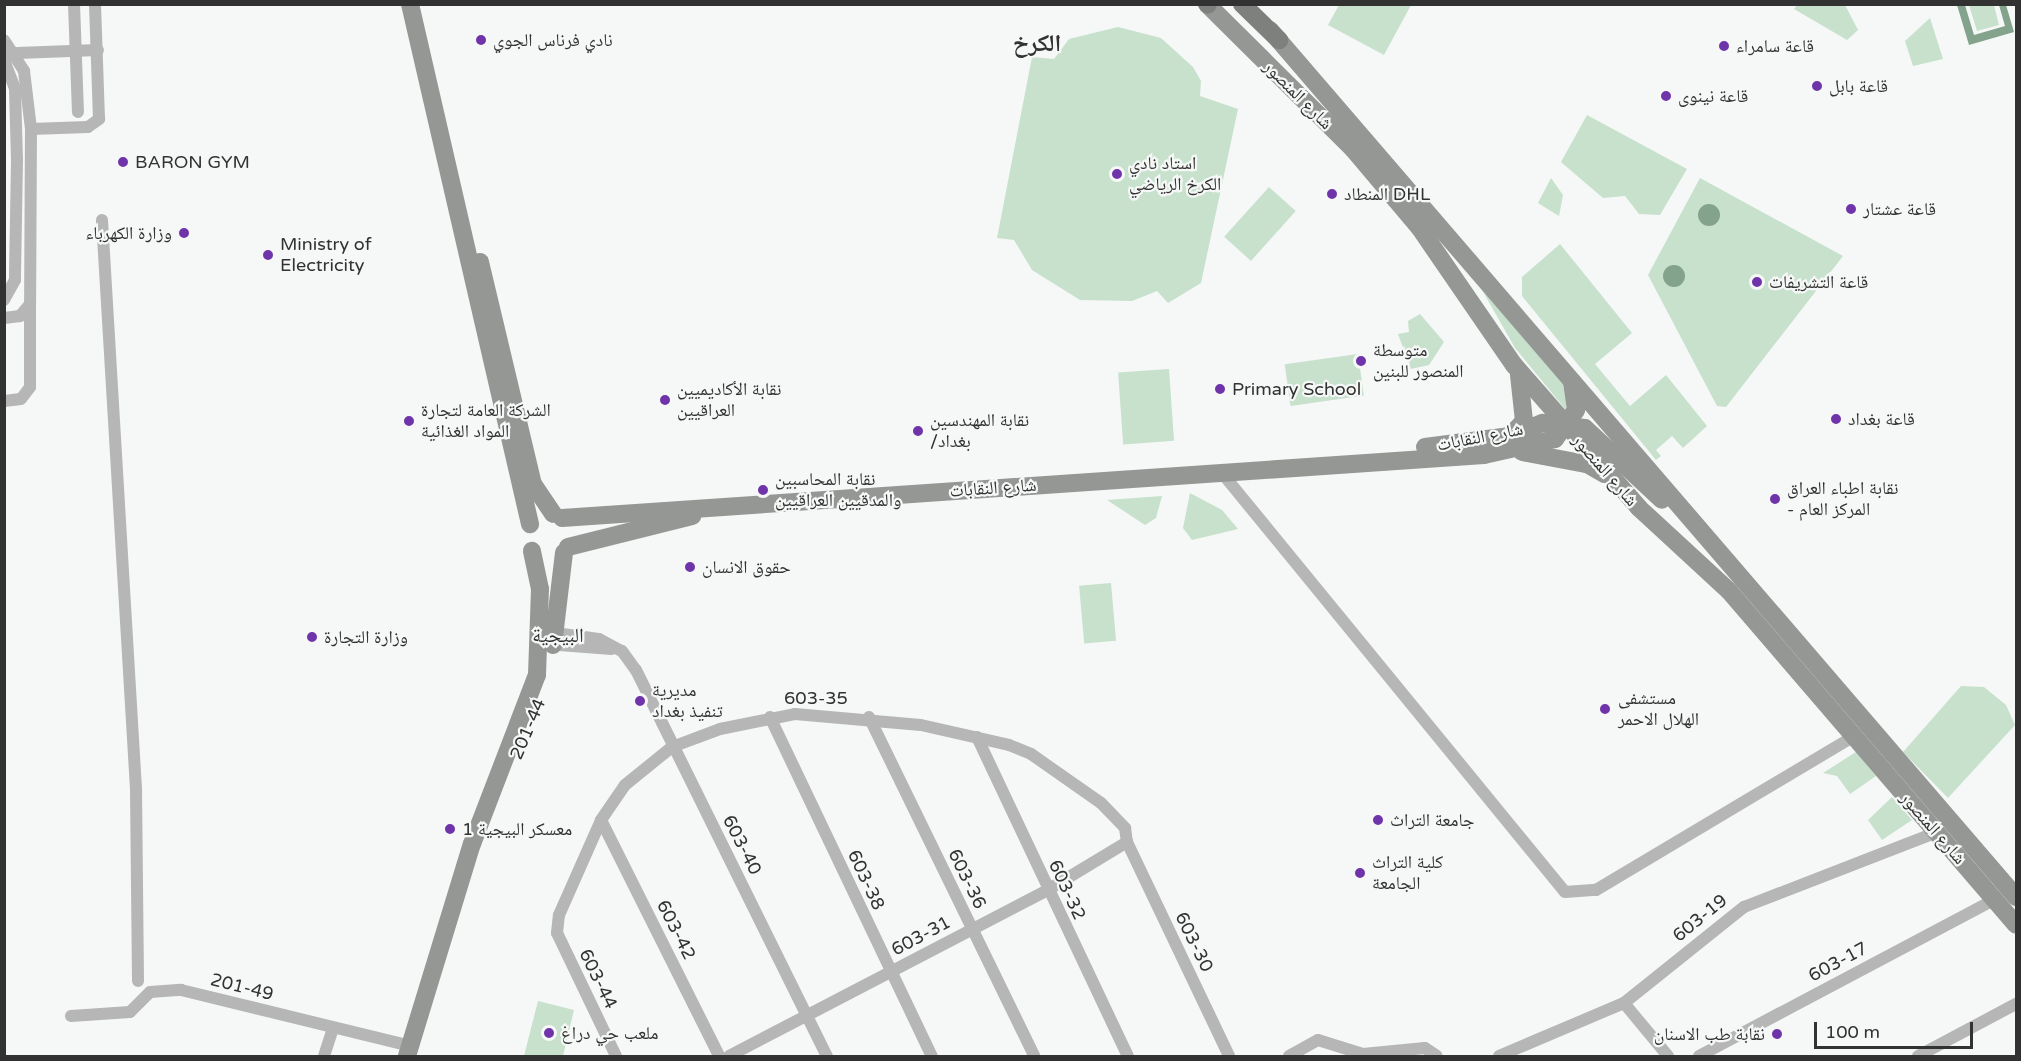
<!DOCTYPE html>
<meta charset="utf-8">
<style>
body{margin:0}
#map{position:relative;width:2021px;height:1061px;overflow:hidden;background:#f5f8f6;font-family:"Varela Round","Noto Naskh Arabic",sans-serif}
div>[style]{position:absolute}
.green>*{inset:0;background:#c7e1cd;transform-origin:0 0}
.water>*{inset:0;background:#84a38c}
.round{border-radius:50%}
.street>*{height:12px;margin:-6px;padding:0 6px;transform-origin:6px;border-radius:6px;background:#b5b6b5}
.secondary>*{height:18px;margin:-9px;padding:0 9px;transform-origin:9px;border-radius:9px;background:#959795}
.primary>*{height:18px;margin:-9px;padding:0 9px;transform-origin:9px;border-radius:9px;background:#7e807e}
.dots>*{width:16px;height:16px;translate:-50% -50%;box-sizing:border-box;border:3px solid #f5f8f6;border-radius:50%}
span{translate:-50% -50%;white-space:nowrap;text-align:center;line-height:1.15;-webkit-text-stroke:4.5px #f5f8f6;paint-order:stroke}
.poi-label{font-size:18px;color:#313231}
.left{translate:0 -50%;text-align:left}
.right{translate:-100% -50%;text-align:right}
.street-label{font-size:18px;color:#313231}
.neighbourhood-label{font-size:20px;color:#313231}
.district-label{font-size:24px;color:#313231;font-weight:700}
.frame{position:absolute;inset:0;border:6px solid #313231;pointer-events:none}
.scale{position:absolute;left:1814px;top:1022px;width:159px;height:27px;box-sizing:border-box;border:3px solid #313231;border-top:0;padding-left:8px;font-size:18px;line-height:21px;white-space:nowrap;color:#313231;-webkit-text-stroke:4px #f5f8f6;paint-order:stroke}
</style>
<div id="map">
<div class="green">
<div style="clip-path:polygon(1339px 5px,1339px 4px,1411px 5px,1384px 55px,1328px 25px)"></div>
<div style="clip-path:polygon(1797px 5px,1845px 5px,1858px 30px,1847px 40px,1794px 9px)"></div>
<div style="clip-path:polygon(1969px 5px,1994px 5px,1999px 25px,1977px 31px)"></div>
<div style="clip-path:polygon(1930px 18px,1943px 59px,1913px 66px,1905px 41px)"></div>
<div style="clip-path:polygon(1118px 27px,1161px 38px,1193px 67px,1201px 81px,1200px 96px,1238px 109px,1201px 283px,1168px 303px,1157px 291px,1132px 301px,1080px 300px,1032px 270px,1014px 240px,997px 238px,1032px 57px,1054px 59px,1069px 39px)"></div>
<div style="clip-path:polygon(1587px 115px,1687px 169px,1660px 215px,1639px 214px,1625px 196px,1603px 198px,1561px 162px)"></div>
<div style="clip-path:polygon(1551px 178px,1563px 195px,1559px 216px,1538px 203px)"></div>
<div style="clip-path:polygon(1700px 178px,1843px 256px,1726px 407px,1717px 406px,1648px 275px)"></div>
<div style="left:1269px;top:187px;width:36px;height:67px;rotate:42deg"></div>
<div style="clip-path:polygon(1560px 244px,1632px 333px,1595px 364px,1630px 406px,1666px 375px,1707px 426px,1683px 448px,1672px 436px,1656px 450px,1661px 456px,1656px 460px,1522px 296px,1522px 277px)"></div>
<div style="clip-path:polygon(1482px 290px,1566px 386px,1566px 410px,1515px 348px)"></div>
<div style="clip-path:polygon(1420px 314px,1444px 342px,1429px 365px,1411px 369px,1398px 334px,1409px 332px,1408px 321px)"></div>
<div style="left:1358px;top:354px;width:42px;height:74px;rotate:82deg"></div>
<div style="left:1169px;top:369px;width:72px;height:51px;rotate:86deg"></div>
<div style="clip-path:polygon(1190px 493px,1222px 510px,1238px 529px,1192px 540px,1183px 528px)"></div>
<div style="clip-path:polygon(1162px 496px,1156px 518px,1145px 525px,1107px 500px)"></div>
<div style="left:1111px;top:583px;width:58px;height:32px;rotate:85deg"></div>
<div style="clip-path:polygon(1961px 686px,1984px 687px,2006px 705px,2015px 725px,1948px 798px,1903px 752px)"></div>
<div style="clip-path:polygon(1856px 752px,1876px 776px,1850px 794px,1837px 776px,1823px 773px)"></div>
<div style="clip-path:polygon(1892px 797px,1912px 820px,1882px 840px,1868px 820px)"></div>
<div style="clip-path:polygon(538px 1001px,574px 1010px,563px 1056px,524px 1056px)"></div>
</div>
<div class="water">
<div style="clip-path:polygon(1957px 5px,1965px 5px,1974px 35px,2005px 26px,1999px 5px,2006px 5px,2014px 32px,1969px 45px)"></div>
<div class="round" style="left:1698px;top:204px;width:22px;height:22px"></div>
<div class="round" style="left:1663px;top:265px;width:22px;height:22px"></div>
</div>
<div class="street">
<div style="left:74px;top:4px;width:108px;rotate:87.9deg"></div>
<div style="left:4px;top:40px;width:37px;rotate:57deg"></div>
<div style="left:24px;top:71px;width:58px;rotate:83.1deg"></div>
<div style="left:31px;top:129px;width:175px;rotate:90.3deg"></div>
<div style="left:30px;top:304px;width:16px;rotate:130deg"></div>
<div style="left:20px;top:316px;width:16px;rotate:173deg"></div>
<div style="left:17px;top:53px;width:81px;rotate:-2.1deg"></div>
<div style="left:4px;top:60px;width:31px;rotate:69deg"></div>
<div style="left:15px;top:89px;width:71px;rotate:88.4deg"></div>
<div style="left:17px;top:160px;width:120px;rotate:91deg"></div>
<div style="left:15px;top:280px;width:23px;rotate:119deg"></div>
<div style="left:31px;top:129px;width:57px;rotate:-2deg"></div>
<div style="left:88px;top:127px;width:14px;rotate:-36deg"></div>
<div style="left:99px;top:119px;width:115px;rotate:-92deg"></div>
<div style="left:102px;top:220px;width:570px;rotate:86.58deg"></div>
<div style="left:136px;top:789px;width:192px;rotate:89.4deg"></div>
<div style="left:4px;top:401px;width:17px;rotate:-7deg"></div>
<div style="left:21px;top:399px;width:15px;rotate:-53deg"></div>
<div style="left:30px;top:387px;width:83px;rotate:-90deg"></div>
<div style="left:1222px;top:473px;width:541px;rotate:50.7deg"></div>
<div style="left:1565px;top:892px;width:31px;rotate:-4deg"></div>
<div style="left:1596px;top:890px;width:300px;rotate:-30.8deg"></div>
<div style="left:548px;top:632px;width:51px;rotate:7.8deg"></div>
<div style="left:599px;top:639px;width:26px;rotate:28deg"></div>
<div style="left:622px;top:651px;width:24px;rotate:54deg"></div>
<div style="left:636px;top:670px;width:431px;rotate:63.7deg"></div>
<div style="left:546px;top:644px;width:66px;rotate:4.3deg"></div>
<div style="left:770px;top:717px;width:376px;rotate:64.5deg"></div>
<div style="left:869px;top:717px;width:377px;rotate:64deg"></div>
<div style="left:977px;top:737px;width:353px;rotate:64.7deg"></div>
<div style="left:601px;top:820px;width:264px;rotate:63.4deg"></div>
<div style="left:1624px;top:1003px;width:69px;rotate:50.3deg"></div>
<div style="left:71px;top:1016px;width:59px;rotate:-3.9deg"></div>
<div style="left:130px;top:1012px;width:28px;rotate:-45deg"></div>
<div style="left:150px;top:992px;width:31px;rotate:-4deg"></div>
<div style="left:181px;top:990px;width:236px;rotate:13.7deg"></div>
<div style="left:324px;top:1056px;width:29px;rotate:-72deg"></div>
<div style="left:616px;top:1056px;width:136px;rotate:-115.6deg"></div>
<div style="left:557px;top:933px;width:18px;rotate:-84deg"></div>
<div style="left:559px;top:915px;width:104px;rotate:-66.1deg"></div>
<div style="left:601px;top:820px;width:42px;rotate:-55.6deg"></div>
<div style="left:625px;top:785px;width:60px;rotate:-39deg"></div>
<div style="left:672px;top:747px;width:51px;rotate:-20.6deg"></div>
<div style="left:720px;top:729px;width:76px;rotate:-11.3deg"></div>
<div style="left:795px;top:714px;width:126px;rotate:5deg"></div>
<div style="left:921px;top:725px;width:90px;rotate:12.8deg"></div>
<div style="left:1009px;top:745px;width:24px;rotate:22deg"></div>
<div style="left:1031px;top:754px;width:85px;rotate:35deg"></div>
<div style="left:1101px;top:803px;width:35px;rotate:46deg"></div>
<div style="left:1125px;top:828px;width:14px;rotate:82deg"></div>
<div style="left:1127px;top:842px;width:237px;rotate:64.5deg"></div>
<div style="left:729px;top:1056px;width:357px;rotate:-27.5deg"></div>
<div style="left:1046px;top:891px;width:95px;rotate:-31.2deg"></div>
<div style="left:1289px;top:1056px;width:33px;rotate:-29deg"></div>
<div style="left:1318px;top:1040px;width:47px;rotate:17.3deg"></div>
<div style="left:1363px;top:1054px;width:62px;rotate:-5.5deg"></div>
<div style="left:1425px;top:1048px;width:14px;rotate:34deg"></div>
<div style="left:1499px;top:1056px;width:136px;rotate:-23deg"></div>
<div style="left:1624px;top:1003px;width:154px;rotate:-38.7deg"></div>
<div style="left:1744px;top:907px;width:207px;rotate:-21.2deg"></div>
<div style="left:1699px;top:1056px;width:335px;rotate:-27.9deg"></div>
<div style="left:1918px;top:1056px;width:111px;rotate:-28deg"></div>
</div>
<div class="secondary">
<div style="left:410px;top:4px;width:534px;rotate:77.01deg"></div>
<div style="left:1207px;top:4px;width:206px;rotate:44.8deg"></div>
<div style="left:1353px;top:149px;width:102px;rotate:49.8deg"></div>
<div style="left:1419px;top:227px;width:168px;rotate:55.5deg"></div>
<div style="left:1514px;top:365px;width:190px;rotate:48.8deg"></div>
<div style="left:1639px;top:508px;width:122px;rotate:42.7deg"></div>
<div style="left:1729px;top:591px;width:440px;rotate:49.3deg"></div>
<div style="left:1270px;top:30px;width:1144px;rotate:49.29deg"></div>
<div style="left:480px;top:262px;width:228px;rotate:76.6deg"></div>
<div style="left:533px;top:484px;width:36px;rotate:56deg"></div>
<div style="left:1512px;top:434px;width:18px;rotate:-47deg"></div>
<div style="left:1524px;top:421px;width:46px;rotate:-96.2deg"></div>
<div style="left:1425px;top:447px;width:86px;rotate:-7.4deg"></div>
<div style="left:1510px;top:436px;width:35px;rotate:-22deg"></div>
<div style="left:1543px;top:423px;width:42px;rotate:6.8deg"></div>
<div style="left:1585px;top:428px;width:105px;rotate:43.1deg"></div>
<div style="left:1522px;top:452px;width:66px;rotate:10.5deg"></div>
<div style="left:1587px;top:464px;width:20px;rotate:30deg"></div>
<div style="left:562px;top:518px;width:924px;rotate:-3.91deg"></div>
<div style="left:1484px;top:455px;width:73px;rotate:-12.7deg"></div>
<div style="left:1555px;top:439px;width:36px;rotate:-54deg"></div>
<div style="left:1576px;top:410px;width:29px;rotate:-98deg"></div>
<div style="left:568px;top:547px;width:128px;rotate:-14deg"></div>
<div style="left:553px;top:645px;width:93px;rotate:-83.2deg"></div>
<div style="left:407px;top:1056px;width:222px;rotate:-73deg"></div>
<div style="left:472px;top:844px;width:181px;rotate:-69deg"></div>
<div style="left:537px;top:675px;width:86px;rotate:-88deg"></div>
<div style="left:540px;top:589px;width:39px;rotate:-102deg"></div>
</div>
<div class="primary">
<div style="left:1207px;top:4px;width:1px;rotate:45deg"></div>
<div style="left:1242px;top:4px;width:52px;rotate:44.2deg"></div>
</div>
<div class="dots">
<div style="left:481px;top:40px;background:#7034aa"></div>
<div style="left:1724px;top:46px;background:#7034aa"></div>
<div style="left:1817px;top:86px;background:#7034aa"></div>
<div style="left:1666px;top:96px;background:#7034aa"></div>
<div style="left:123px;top:162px;background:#7034aa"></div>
<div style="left:1117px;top:174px;background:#7034aa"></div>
<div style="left:1332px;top:194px;background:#7034aa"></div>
<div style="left:1851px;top:209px;background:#7034aa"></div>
<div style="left:184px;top:233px;background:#7034aa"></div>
<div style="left:268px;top:255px;background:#7034aa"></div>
<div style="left:1757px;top:282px;background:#7034aa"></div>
<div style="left:1361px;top:361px;background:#7034aa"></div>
<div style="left:1220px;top:389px;background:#7034aa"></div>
<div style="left:665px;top:400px;background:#7034aa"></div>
<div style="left:1836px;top:419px;background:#7034aa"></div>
<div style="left:409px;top:421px;background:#7034aa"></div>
<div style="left:918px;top:431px;background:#7034aa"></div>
<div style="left:763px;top:490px;background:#7034aa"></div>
<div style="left:1775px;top:499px;background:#7034aa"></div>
<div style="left:690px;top:567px;background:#7034aa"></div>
<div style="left:312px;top:637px;background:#7034aa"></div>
<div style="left:640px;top:701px;background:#7034aa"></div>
<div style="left:1605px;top:709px;background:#7034aa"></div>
<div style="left:1378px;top:820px;background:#7034aa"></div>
<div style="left:450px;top:829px;background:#7034aa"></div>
<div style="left:1360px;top:873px;background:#7034aa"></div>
<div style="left:549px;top:1033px;background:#7034aa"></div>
<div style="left:1777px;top:1034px;background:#7034aa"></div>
</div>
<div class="poi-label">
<span class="left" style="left:493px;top:40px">نادي فرناس الجوي</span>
<span class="left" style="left:1736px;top:46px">قاعة سامراء</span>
<span class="left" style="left:1829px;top:86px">قاعة بابل</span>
<span class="left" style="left:1678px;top:96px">قاعة نينوى</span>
<span class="left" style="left:135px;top:162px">BARON GYM</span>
<span class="left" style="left:1129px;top:174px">استاد نادي<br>الكرخ الرياضي</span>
<span class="left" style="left:1344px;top:194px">المنطاد DHL</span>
<span class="left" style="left:1863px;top:209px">قاعة عشتار</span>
<span class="right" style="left:172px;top:233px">وزارة الكهرباء</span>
<span class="left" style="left:280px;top:255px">Ministry of<br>Electricity</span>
<span class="left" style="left:1769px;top:282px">قاعة التشريفات</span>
<span class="left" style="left:1373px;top:361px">متوسطة<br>المنصور للبنين</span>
<span class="left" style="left:1232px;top:389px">Primary School</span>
<span class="left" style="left:677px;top:400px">نقابة الأكاديميين<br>العراقيين</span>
<span class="left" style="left:421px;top:421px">الشركة العامة لتجارة<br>المواد الغذائية</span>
<span class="left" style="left:1848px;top:419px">قاعة بغداد</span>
<span class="left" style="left:930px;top:431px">نقابة المهندسين<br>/بغداد</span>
<span class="left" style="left:775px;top:490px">نقابة المحاسبين<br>والمدقيين العراقيين</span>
<span class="left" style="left:1787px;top:499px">نقابة اطباء العراق<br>- المركز العام</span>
<span class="left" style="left:702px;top:567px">حقوق الانسان</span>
<span class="left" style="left:324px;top:637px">وزارة التجارة</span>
<span class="left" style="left:652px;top:701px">مديرية<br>تنفيذ بغداد</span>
<span class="left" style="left:1618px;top:709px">مستشفى<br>الهلال الاحمر</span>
<span class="left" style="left:1390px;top:820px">جامعة التراث</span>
<span class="left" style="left:462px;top:829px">معسكر البيجية 1</span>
<span class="left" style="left:1372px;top:873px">كلية التراث<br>الجامعة</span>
<span class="left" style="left:561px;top:1033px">ملعب حي دراغ</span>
<span class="right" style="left:1765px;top:1034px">نقابة طب الاسنان</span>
</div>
<div class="street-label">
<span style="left:1298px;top:95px;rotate:45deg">شارع المنصور</span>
<span style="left:1480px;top:437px;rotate:-11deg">شارع النقابات</span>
<span style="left:1605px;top:470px;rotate:49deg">شارع المنصور</span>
<span style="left:993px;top:488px;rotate:-4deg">شارع النقابات</span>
<span style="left:816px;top:698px">603-35</span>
<span style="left:528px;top:729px;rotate:-67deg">201-44</span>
<span style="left:1933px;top:828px;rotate:49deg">شارع المنصور</span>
<span style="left:742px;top:845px;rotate:63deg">603-40</span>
<span style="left:967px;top:879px;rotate:64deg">603-36</span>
<span style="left:866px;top:880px;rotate:65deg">603-38</span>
<span style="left:1067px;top:890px;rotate:65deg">603-32</span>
<span style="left:1700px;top:918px;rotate:-39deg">603-19</span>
<span style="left:676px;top:930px;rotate:63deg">603-42</span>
<span style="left:921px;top:936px;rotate:-28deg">603-31</span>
<span style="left:1194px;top:942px;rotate:64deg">603-30</span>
<span style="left:1838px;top:962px;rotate:-28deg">603-17</span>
<span style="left:598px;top:979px;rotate:64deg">603-44</span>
<span style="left:242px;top:987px;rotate:14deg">201-49</span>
</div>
<div class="neighbourhood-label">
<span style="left:558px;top:636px">البيجية</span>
</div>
<div class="district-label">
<span style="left:1037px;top:44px">الكرخ</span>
</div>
<div class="frame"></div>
<div class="scale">100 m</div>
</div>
